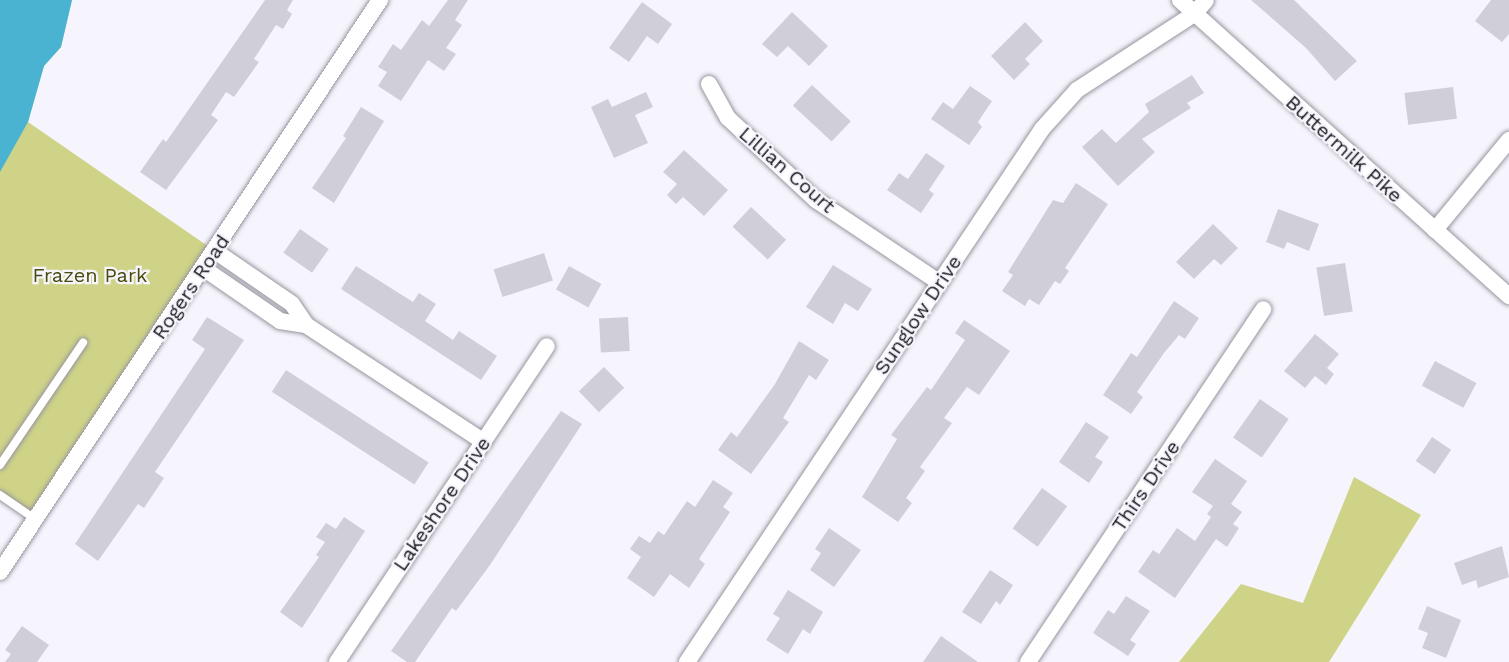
<!DOCTYPE html>
<style>
body{margin:0}
#map{position:relative;width:1509px;height:662px;overflow:hidden;background:#f6f5fe;font-family:"Work Sans",sans-serif}
div>[style]{position:absolute}
.green>*{inset:0;background:#cfd387}
.water>*{inset:0;background:#4bb3d2}
.building>*{inset:0;background:#d0cfd8;transform-origin:0 0}
.roads{filter:drop-shadow(0 0 2px #97969e) drop-shadow(0 0 2px #97969e)}
.lane>*{height:8px;margin:-4px;padding:0 4px;transform-origin:4px;border-radius:4px;background:#fff}
.street>*{height:16px;margin:-8px;padding:0 8px;transform-origin:8px;border-radius:8px;background:#fff}
span{translate:-50% -50%;white-space:nowrap;text-align:center;line-height:1.15;-webkit-text-stroke:4.5px #f6f5fe;paint-order:stroke}
.street-label{font-size:20px;color:#1a1a1d}
.park-label{font-size:20px;color:#494a0b}
</style>
<div id="map">
<div class="green">
<div style="clip-path:polygon(0 0,72px 0,61px 47px,44px 66px,28px 122px,215px 251px,35px 519px,0 495px)"></div>
<div style="clip-path:polygon(1354px 477px,1421px 515px,1329px 662px,1179px 662px,1241px 584px,1303px 603px)"></div>
</div>
<div class="water">
<div style="clip-path:polygon(0 0,72px 0,61px 47px,44px 66px,28px 122px,0 172px)"></div>
</div>
<div class="building">
<div style="clip-path:polygon(265px 0,293px 0,287px 10px,292px 14px,283px 29px,276px 25px,254px 59px,259px 62px,234px 97px,226px 92px,211px 115px,218px 120px,166px 190px,140px 172px,163px 139px,166px 142px)"></div>
<div style="clip-path:polygon(448px 0,468px 0,455px 20px,462px 25px,446px 48px,456px 54px,444px 71px,428px 60px,401px 101px,378px 86px,387px 72px,378px 67px,393px 44px,401px 50px,422px 20px,429px 26px)"></div>
<div style="clip-path:polygon(1251px 0,1294px 0,1357px 61px,1335px 81px,1306px 48px)"></div>
<div style="clip-path:polygon(1491px 0,1509px 0,1509px 34px,1502px 42px,1475px 21px)"></div>
<div style="clip-path:polygon(642px 2px,672px 24px,658px 44px,647px 36px,629px 62px,609px 48px)"></div>
<div style="clip-path:polygon(792px 12px,828px 46px,809px 66px,788px 46px,777px 57px,762px 44px)"></div>
<div style="clip-path:polygon(1025px 22px,1043px 41px,1025px 59px,1030px 64px,1014px 80px,991px 56px)"></div>
<div style="clip-path:polygon(1192px 75px,1204px 93px,1187px 103px,1191px 108px,1142px 139px,1155px 152px,1118px 186px,1082px 147px,1102px 129px,1116px 143px,1149px 112px,1145px 104px)"></div>
<div style="left:812px;top:85px;width:53px;height:28px;rotate:43deg"></div>
<div style="clip-path:polygon(970px 86px,992px 101px,978px 122px,982px 127px,969px 145px,931px 119px,943px 102px,953px 109px)"></div>
<div style="left:1453px;top:87px;width:32px;height:49px;rotate:83deg"></div>
<div style="clip-path:polygon(646px 92px,653px 107px,635px 115px,648px 143px,614px 158px,591px 107px,608px 99px,612px 107px)"></div>
<div style="clip-path:polygon(361px 107px,384px 121px,334px 203px,312px 188px,346px 138px,343px 136px)"></div>
<div style="clip-path:polygon(684px 150px,728px 190px,704px 216px,683px 197px,676px 204px,667px 195px,677px 184px,663px 172px)"></div>
<div style="clip-path:polygon(926px 153px,945px 166px,929px 190px,934px 194px,921px 213px,887px 190px,899px 173px,908px 179px)"></div>
<div style="clip-path:polygon(1076px 183px,1108px 204px,1065px 268px,1069px 271px,1060px 284px,1055px 281px,1039px 305px,1029px 299px,1025px 306px,1002px 291px,1013px 275px,1008px 272px,1053px 200px,1063px 203px)"></div>
<div style="left:751px;top:207px;width:48px;height:27px;rotate:43deg"></div>
<div style="clip-path:polygon(1278px 209px,1319px 224px,1309px 251px,1287px 242px,1284px 249px,1266px 242px)"></div>
<div style="clip-path:polygon(1213px 224px,1238px 248px,1221px 265px,1214px 259px,1194px 279px,1176px 262px)"></div>
<div style="left:300px;top:229px;width:35px;height:29px;rotate:35deg"></div>
<div style="left:544px;top:253px;width:29px;height:53px;rotate:72deg"></div>
<div style="left:1345px;top:263px;width:49px;height:29px;rotate:81deg"></div>
<div style="clip-path:polygon(833px 265px,872px 289px,858px 311px,845px 303px,833px 324px,806px 307px)"></div>
<div style="clip-path:polygon(356px 266px,413px 302px,419px 293px,436px 304px,425px 321px,453px 340px,459px 331px,497px 356px,481px 380px,341px 289px)"></div>
<div style="left:569px;top:266px;width:37px;height:27px;rotate:29deg"></div>
<div style="clip-path:polygon(1174px 301px,1199px 318px,1185px 339px,1179px 335px,1164px 353px,1137px 392px,1143px 397px,1131px 414px,1103px 395px,1131px 353px,1137px 357px)"></div>
<div style="clip-path:polygon(207px 317px,244px 340px,155px 472px,164px 478px,144px 508px,138px 504px,98px 561px,75px 544px,205px 349px,192px 340px)"></div>
<div style="left:628px;top:317px;width:34px;height:29px;rotate:87deg"></div>
<div style="clip-path:polygon(964px 320px,1010px 351px,979px 395px,967px 387px,944px 418px,952px 423px,920px 467px,925px 471px,906px 498px,912px 503px,898px 522px,862px 497px,897px 439px,891px 435px,927px 387px,931px 390px,965px 340px,955px 333px)"></div>
<div style="clip-path:polygon(1315px 334px,1339px 354px,1327px 368px,1334px 374px,1326px 385px,1315px 376px,1305px 388px,1284px 371px)"></div>
<div style="clip-path:polygon(799px 341px,829px 360px,816px 380px,809px 375px,783px 418px,789px 422px,751px 474px,718px 450px,731px 432px,737px 437px,775px 384px)"></div>
<div style="left:1435px;top:361px;width:47px;height:28px;rotate:28deg"></div>
<div style="left:604px;top:367px;width:29px;height:35px;rotate:46deg"></div>
<div style="left:286px;top:370px;width:170px;height:26px;rotate:33deg"></div>
<div style="left:1260px;top:399px;width:35px;height:47px;rotate:35deg"></div>
<div style="clip-path:polygon(561px 411px,582px 424px,490px 565px,456px 611px,452px 608px,415px 662px,407px 662px,391px 651px)"></div>
<div style="clip-path:polygon(1086px 422px,1109px 437px,1095px 457px,1103px 462px,1089px 483px,1059px 462px)"></div>
<div style="left:1432px;top:437px;width:23px;height:29px;rotate:34deg"></div>
<div style="clip-path:polygon(1215px 459px,1247px 481px,1231px 504px,1242px 512px,1233px 524px,1239px 528px,1227px 547px,1216px 539px,1175px 598px,1138px 572px,1153px 550px,1159px 554px,1177px 528px,1195px 541px,1211px 517px,1207px 514px,1213px 506px,1192px 492px)"></div>
<div style="clip-path:polygon(713px 480px,733px 493px,723px 507px,730px 512px,699px 559px,705px 564px,689px 588px,670px 574px,654px 597px,627px 578px,641px 557px,630px 549px,639px 536px,650px 543px,658px 531px,664px 535px,687px 501px,695px 507px)"></div>
<div style="left:1042px;top:488px;width:31px;height:50px;rotate:36deg"></div>
<div style="clip-path:polygon(344px 517px,365px 531px,302px 628px,280px 612px,319px 557px,316px 555px,325px 542px,316px 537px,326px 523px,336px 529px)"></div>
<div style="clip-path:polygon(829px 528px,861px 550px,834px 587px,810px 570px,821px 553px,815px 549px)"></div>
<div style="clip-path:polygon(1502px 546px,1509px 577px,1478px 588px,1476px 580px,1462px 585px,1454px 563px)"></div>
<div style="clip-path:polygon(990px 570px,1013px 585px,1000px 605px,996px 601px,981px 624px,962px 612px)"></div>
<div style="clip-path:polygon(788px 590px,823px 612px,810px 634px,803px 629px,788px 654px,766px 640px,780px 618px,773px 614px)"></div>
<div style="clip-path:polygon(1126px 596px,1150px 611px,1130px 640px,1136px 644px,1128px 656px,1093px 633px,1108px 610px,1114px 614px)"></div>
<div style="clip-path:polygon(1427px 606px,1461px 620px,1446px 658px,1422px 648px,1428px 633px,1418px 629px)"></div>
<div style="clip-path:polygon(22px 626px,49px 645px,37px 662px,5px 662px,11px 654px,5px 650px)"></div>
<div style="clip-path:polygon(941px 636px,978px 662px,923px 662px)"></div>
</div>
<div class="roads">
<div class="lane">
<div style="left:0;top:465px;width:148px;rotate:-55.8deg"></div>
<div style="left:0;top:495px;width:42px;rotate:34.4deg"></div>
</div>
<div class="street">
<div style="left:1180px;top:0;width:443px;rotate:42deg"></div>
<div style="left:709px;top:84px;width:39px;rotate:61deg"></div>
<div style="left:728px;top:118px;width:120px;rotate:43deg"></div>
<div style="left:816px;top:200px;width:149px;rotate:33.8deg"></div>
<div style="left:1435px;top:230px;width:117px;rotate:-50.6deg"></div>
<div style="left:215px;top:251px;width:93px;rotate:34.5deg"></div>
<div style="left:292px;top:304px;width:25px;rotate:56deg"></div>
<div style="left:306px;top:325px;width:213px;rotate:33.3deg"></div>
<div style="left:203px;top:268px;width:93px;rotate:34.5deg"></div>
<div style="left:280px;top:321px;width:26px;rotate:9deg"></div>
<div style="left:0;top:572px;width:687px;rotate:-56.4deg"></div>
<div style="left:337px;top:662px;width:379px;rotate:-56.4deg"></div>
<div style="left:687px;top:662px;width:640px;rotate:-56.33deg"></div>
<div style="left:1042px;top:129px;width:52px;rotate:-48.1deg"></div>
<div style="left:1077px;top:90px;width:140px;rotate:-33deg"></div>
<div style="left:1194px;top:14px;width:18px;rotate:-49deg"></div>
<div style="left:1028px;top:662px;width:424px;rotate:-56.3deg"></div>
</div>
</div>
<div class="street-label">
<span style="left:1344px;top:149px;rotate:42deg">Buttermilk Pike</span>
<span style="left:787px;top:170px;rotate:41deg">Lillian Court</span>
<span style="left:191px;top:287px;rotate:-56deg">Rogers Road</span>
<span style="left:918px;top:315px;rotate:-56deg">Sunglow Drive</span>
<span style="left:1146px;top:486px;rotate:-56deg">Thirs Drive</span>
<span style="left:442px;top:504px;rotate:-56deg">Lakeshore Drive</span>
</div>
<div class="park-label">
<span style="left:90px;top:275px">Frazen Park</span>
</div>
</div>
